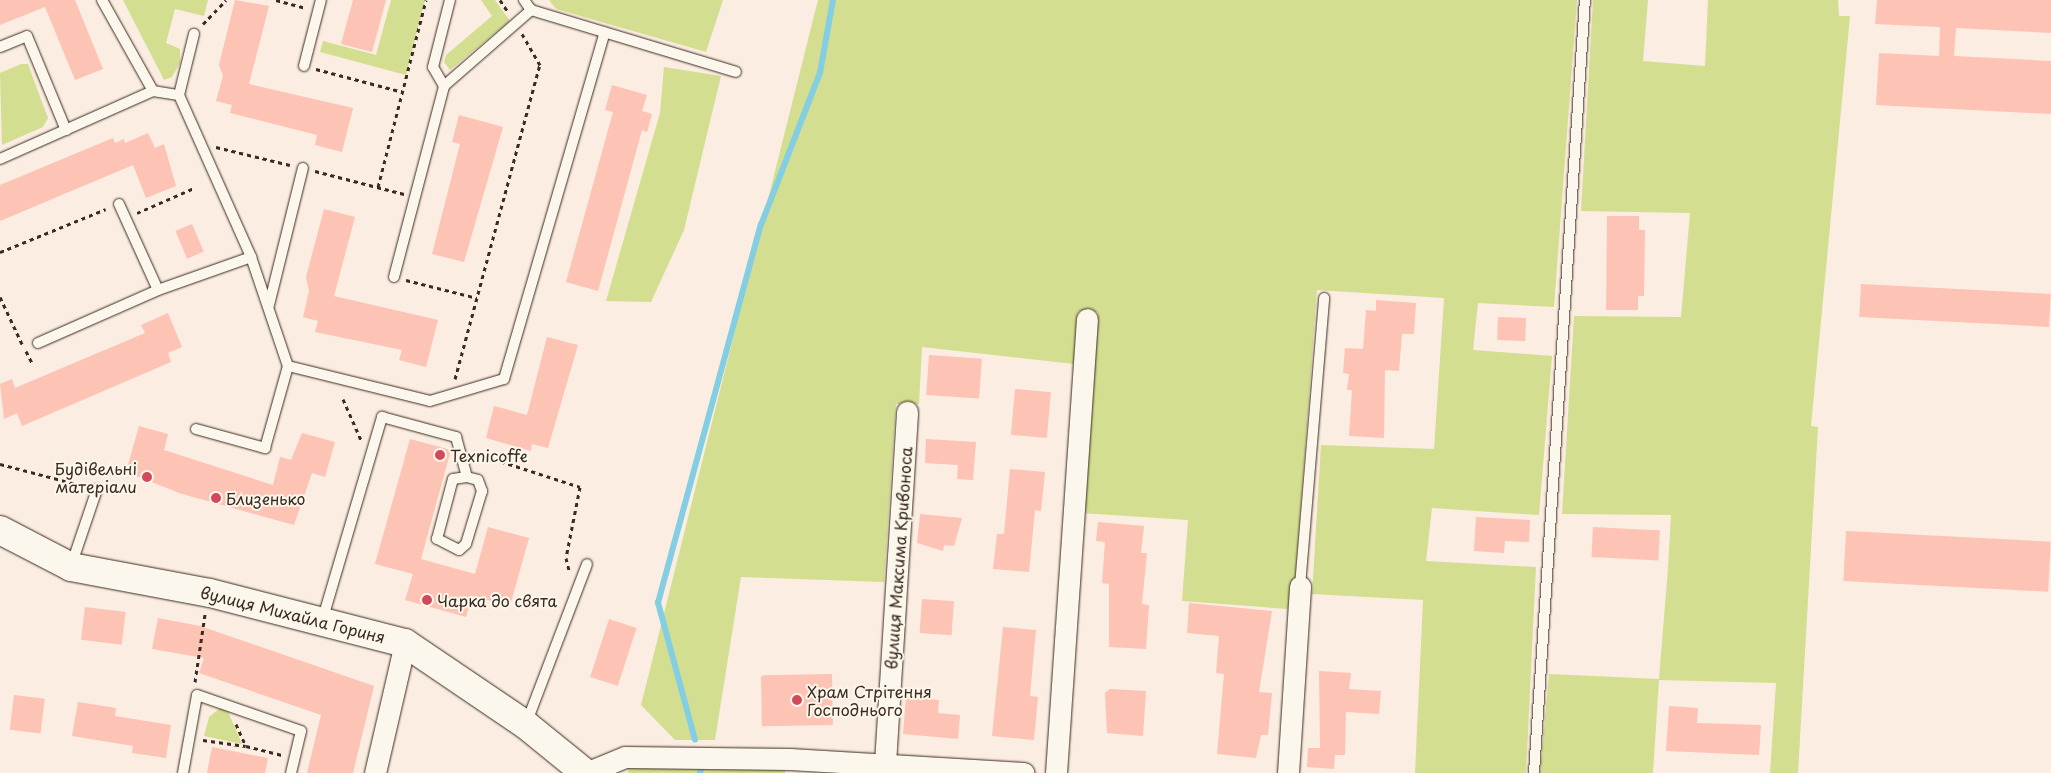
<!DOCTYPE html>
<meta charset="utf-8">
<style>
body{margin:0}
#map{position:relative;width:2051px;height:773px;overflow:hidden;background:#fbede1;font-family:"Playpen Sans",sans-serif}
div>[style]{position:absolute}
.green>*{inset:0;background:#d3de91;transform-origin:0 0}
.stream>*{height:5.5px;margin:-2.75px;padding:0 2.75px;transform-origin:2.75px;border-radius:2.75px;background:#83cee3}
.building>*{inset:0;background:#fdc3b4;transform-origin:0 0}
.path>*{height:3px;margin-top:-1.5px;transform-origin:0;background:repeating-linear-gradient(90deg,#3b2a1e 0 4px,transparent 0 8px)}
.roads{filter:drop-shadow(0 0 1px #3b2a1e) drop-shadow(0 0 1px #3b2a1e)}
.lane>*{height:10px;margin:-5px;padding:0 5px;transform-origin:5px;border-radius:5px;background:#fbf7ec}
.street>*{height:21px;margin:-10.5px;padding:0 10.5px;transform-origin:10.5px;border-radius:10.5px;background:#fbf7ec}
.secondary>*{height:28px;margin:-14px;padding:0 14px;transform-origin:14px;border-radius:14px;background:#fbf7ec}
.dots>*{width:14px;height:14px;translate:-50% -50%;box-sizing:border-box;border:2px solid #fbf7ec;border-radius:50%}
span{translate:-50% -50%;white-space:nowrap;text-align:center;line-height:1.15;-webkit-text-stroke:4px #fbf7ec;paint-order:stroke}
.poi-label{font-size:16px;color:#3b2a1e}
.left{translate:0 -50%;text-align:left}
.right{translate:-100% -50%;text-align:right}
.street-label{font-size:16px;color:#3b2a1e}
</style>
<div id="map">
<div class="green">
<div style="clip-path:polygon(123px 0,208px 0,204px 16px,175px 9px,166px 43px,180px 49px,180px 63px,172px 77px,164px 80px)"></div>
<div style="clip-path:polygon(391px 0,425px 0,406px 75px,320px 52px,323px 41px,376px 55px)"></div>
<div style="clip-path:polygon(481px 0,495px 0,510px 21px,450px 70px,444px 62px,446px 55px,492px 16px)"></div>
<div style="clip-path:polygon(549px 0,723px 0,706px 52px,556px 9px)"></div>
<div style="clip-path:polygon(818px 0,1577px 0,1554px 307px,1478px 303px,1473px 350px,1552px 356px,1539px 515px,1432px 508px,1426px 561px,1536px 567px,1526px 773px,1415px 773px,1423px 600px,1312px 594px,1321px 445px,1434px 449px,1444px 298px,1317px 290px,1294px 598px,1287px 609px,1182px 601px,1188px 520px,1081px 513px,1098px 312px,1078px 311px,1074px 364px,922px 347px,919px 404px,896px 404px,884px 582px,741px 577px,715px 740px,675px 740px,641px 705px)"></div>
<div style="clip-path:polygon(1593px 0,1648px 0,1643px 61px,1705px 66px,1708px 0,1838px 0,1839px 16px,1850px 16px,1811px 426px,1818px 427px,1798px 773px,1770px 773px,1776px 683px,1659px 680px,1653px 773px,1540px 773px,1549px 674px,1659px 679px,1668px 568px,1671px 515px,1562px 514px,1574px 316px,1681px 317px,1690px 213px,1581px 211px)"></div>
<div style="clip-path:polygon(21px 64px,28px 64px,48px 118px,43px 127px,2px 145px,0 73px)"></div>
<div style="clip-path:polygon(664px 67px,721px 76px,684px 230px,651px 302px,606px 301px,660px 113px)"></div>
<div style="clip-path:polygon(220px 708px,227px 709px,242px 744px,204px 736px,209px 717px)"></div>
<div style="left:628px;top:767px;width:157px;height:13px"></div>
</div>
<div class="stream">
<div style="left:695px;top:740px;width:142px;rotate:-105.1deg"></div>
<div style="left:658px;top:603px;width:392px;rotate:-74.8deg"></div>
<div style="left:761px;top:225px;width:163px;rotate:-68.8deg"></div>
<div style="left:820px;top:73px;width:74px;rotate:-79.9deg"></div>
<div style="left:700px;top:773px;width:3px;rotate:-72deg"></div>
</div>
<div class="building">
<div style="clip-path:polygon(0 0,75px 0,103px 69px,75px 80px,45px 7px,0 25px)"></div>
<div style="clip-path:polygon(235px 0,269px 6px,249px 84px,353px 108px,342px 152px,315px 145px,317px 135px,230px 113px,232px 105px,216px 101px,223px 76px,219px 65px)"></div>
<div style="clip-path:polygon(353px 0,386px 0,372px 52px,341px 44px)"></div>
<div style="clip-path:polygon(1877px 0,2051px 0,2051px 33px,1956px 28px,1954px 56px,2051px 61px,2051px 114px,1876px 105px,1879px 53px,1939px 56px,1940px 27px,1875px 24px)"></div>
<div style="clip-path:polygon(612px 85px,647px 95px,642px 111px,652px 114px,647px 132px,642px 130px,598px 291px,566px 282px,613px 112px,605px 110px)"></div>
<div style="clip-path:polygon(459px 115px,503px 127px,464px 262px,432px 254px,460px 144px,452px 142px)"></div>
<div style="clip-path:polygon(148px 133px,155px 148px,164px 144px,176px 186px,146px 198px,133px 165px,0 221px,0 185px,113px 138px,115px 143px,124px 139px,125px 143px)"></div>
<div style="clip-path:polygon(324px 209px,355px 217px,334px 296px,438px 320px,426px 367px,399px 360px,402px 350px,315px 332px,318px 321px,303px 317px,309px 291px,306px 277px)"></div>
<div style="clip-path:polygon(1607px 216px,1639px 216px,1639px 230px,1645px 230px,1644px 296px,1638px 296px,1638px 310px,1606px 310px)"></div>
<div style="left:192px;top:224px;width:30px;height:18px;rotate:67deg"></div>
<div style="left:1861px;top:284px;width:190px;height:33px;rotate:3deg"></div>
<div style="clip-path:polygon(1376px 300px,1416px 303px,1414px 334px,1402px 334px,1399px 371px,1385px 370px,1384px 438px,1349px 436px,1352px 390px,1347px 390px,1349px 374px,1343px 373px,1345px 348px,1363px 349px,1366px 310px,1376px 311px)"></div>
<div style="clip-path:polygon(168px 313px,182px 347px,168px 353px,171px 362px,22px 426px,17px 413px,4px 419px,0 384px,12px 379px,15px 388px,81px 360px,145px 333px,141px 325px)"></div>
<div style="left:1498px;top:317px;width:28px;height:23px;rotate:2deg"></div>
<div style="clip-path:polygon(547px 337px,578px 345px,548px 448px,532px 444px,531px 451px,486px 438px,494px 406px,527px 415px)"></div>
<div style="left:929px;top:355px;width:53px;height:40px;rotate:4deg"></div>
<div style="left:1015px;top:389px;width:36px;height:46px;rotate:5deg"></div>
<div style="clip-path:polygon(139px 426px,168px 434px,164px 450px,273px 485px,280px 457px,291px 460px,302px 433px,335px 442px,325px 477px,312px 473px,294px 525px,182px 494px,126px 472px)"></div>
<div style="clip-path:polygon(410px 439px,451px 450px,421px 559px,475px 574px,488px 527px,529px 538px,510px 606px,472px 596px,466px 617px,405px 600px,413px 574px,375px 564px)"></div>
<div style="clip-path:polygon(926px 439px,976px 442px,973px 480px,957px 479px,958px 465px,925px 463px)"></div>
<div style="clip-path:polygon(1010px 469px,1045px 472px,1041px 511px,1035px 510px,1029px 572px,993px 569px,997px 534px,1004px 534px)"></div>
<div style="clip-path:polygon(920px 514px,962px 518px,954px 546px,944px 545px,943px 551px,917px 543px)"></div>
<div style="clip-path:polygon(1476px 517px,1530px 520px,1529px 542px,1505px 541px,1504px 553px,1474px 551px)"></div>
<div style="clip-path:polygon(1098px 522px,1144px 526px,1141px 553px,1147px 553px,1142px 604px,1149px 605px,1146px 649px,1109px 647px,1109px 584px,1102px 583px,1105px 542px,1096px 541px)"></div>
<div style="left:1593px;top:527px;width:67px;height:30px;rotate:3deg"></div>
<div style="left:1846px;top:531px;width:205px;height:50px;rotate:3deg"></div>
<div style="left:922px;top:599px;width:32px;height:34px;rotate:4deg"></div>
<div style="clip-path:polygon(1189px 603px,1272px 611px,1259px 692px,1272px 693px,1268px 735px,1261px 735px,1256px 758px,1217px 754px,1224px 674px,1216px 673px,1219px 636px,1187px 633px)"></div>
<div style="left:85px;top:607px;width:41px;height:33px;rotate:7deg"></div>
<div style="clip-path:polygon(158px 618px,200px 626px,374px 686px,353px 773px,307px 773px,321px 715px,199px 673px,204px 658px,152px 649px)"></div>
<div style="left:609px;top:619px;width:29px;height:61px;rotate:18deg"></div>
<div style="clip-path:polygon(1003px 627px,1036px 630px,1030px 696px,1038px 697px,1034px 740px,992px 736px)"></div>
<div style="clip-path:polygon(1319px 671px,1351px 673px,1349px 689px,1381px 691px,1379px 714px,1346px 712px,1345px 755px,1335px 755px,1334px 769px,1307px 767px,1308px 748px,1320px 748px)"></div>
<div style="left:832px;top:674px;width:51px;height:71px;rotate:89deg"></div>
<div style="clip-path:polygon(1110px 689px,1146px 691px,1143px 736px,1107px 733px,1105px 693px)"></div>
<div style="left:14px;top:695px;width:31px;height:35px;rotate:7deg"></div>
<div style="clip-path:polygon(906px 697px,939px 700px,938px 713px,960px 715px,958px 739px,903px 734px)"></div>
<div style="clip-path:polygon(78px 702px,116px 708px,115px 716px,171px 725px,166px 758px,132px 753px,133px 746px,72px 736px)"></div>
<div style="clip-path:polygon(1669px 706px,1698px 708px,1697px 723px,1761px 725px,1759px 755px,1666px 751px)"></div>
<div style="clip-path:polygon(212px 747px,268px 758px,265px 773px,207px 773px)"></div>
</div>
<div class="path">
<div style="left:276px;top:0;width:31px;rotate:15deg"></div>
<div style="left:500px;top:0;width:14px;rotate:56deg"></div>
<div style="left:203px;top:24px;width:33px;rotate:-46deg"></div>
<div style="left:316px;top:69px;width:90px;rotate:14.8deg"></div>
<div style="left:216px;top:147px;width:76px;rotate:13.7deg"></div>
<div style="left:315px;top:171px;width:92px;rotate:14.5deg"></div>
<div style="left:378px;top:187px;width:193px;rotate:-75.6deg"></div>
<div style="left:137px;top:213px;width:62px;rotate:-23.7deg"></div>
<div style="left:0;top:252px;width:114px;rotate:-22.1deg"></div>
<div style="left:406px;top:280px;width:73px;rotate:14.2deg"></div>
<div style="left:0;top:297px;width:54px;rotate:64.9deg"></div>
<div style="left:26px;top:351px;width:13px;rotate:63deg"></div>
<div style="left:455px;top:379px;width:325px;rotate:-74.9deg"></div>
<div style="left:540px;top:65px;width:36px;rotate:-120deg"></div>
<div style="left:343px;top:399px;width:45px;rotate:66.3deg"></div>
<div style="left:478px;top:454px;width:107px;rotate:17.9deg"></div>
<div style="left:580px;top:487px;width:72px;rotate:101.2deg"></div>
<div style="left:566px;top:558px;width:12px;rotate:76deg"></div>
<div style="left:0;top:464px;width:87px;rotate:14.7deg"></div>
<div style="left:195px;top:682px;width:69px;rotate:-81.6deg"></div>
<div style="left:236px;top:724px;width:24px;rotate:66deg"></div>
<div style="left:246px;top:746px;width:37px;rotate:14deg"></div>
<div style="left:203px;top:740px;width:43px;rotate:7.9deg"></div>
</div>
<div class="roads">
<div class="lane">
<div style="left:102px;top:0;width:104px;rotate:60.7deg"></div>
<div style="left:524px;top:0;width:12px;rotate:55deg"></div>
<div style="left:531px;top:10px;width:214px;rotate:16.8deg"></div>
<div style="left:0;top:47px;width:29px;rotate:-22deg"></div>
<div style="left:27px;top:36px;width:102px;rotate:67.5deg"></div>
<div style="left:304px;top:66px;width:68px;rotate:-75.6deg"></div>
<div style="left:444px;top:86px;width:22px;rotate:-120deg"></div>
<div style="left:433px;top:67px;width:69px;rotate:-75.8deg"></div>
<div style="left:179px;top:95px;width:63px;rotate:-76.2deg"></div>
<div style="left:0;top:159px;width:167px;rotate:-24deg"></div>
<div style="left:153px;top:91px;width:26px;rotate:9deg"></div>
<div style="left:179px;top:95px;width:177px;rotate:66deg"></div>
<div style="left:251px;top:257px;width:115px;rotate:71.3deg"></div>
<div style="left:288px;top:366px;width:146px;rotate:13.8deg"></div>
<div style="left:430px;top:401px;width:77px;rotate:-16.6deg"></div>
<div style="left:504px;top:379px;width:361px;rotate:-73.8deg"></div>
<div style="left:119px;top:204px;width:94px;rotate:65.6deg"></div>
<div style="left:394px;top:277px;width:197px;rotate:-75.3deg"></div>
<div style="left:444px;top:86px;width:116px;rotate:-41.1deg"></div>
<div style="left:269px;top:305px;width:141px;rotate:-76.1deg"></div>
<div style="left:38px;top:343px;width:131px;rotate:-23.8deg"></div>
<div style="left:158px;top:290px;width:99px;rotate:-19.5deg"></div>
<div style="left:196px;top:429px;width:72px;rotate:15.4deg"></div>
<div style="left:265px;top:448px;width:85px;rotate:-74.3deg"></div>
<div style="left:71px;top:566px;width:81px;rotate:-71.3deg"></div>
<div style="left:1300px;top:586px;width:289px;rotate:-85.2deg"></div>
<div style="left:322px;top:621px;width:213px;rotate:-73.6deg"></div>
<div style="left:382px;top:417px;width:77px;rotate:15.1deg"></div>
<div style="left:456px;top:437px;width:41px;rotate:74.6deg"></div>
<div style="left:467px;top:477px;width:11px;rotate:15deg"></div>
<div style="left:478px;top:480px;width:12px;rotate:70deg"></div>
<div style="left:482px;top:491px;width:55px;rotate:106.8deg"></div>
<div style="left:466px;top:544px;width:9px;rotate:139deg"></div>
<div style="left:459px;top:550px;width:25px;rotate:-153deg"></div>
<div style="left:437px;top:539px;width:62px;rotate:-75.1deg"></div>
<div style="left:453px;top:479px;width:14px;rotate:-8deg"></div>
<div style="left:526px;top:724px;width:171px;rotate:-69.1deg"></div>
<div style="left:183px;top:773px;width:79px;rotate:-79.8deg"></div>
<div style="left:197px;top:695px;width:110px;rotate:19.1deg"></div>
<div style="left:301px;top:731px;width:43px;rotate:103.4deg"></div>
<div style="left:1534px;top:773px;width:775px;rotate:-86.23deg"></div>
</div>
<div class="street">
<div style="left:885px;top:763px;width:352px;rotate:-86.4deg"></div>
<div style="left:375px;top:773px;width:133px;rotate:-77deg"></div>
<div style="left:586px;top:773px;width:42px;rotate:-22.3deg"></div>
<div style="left:625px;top:757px;width:165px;rotate:0.7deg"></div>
<div style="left:790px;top:759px;width:234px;rotate:3.4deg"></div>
<div style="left:1056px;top:773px;width:455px;rotate:-86.1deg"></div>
<div style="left:1288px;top:773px;width:187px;rotate:-86.3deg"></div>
</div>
<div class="secondary">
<div style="left:0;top:530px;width:80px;rotate:27.5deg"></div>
<div style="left:71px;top:567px;width:141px;rotate:10.6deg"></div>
<div style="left:210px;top:593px;width:201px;rotate:14.4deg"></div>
<div style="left:405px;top:643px;width:146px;rotate:34.1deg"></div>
<div style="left:526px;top:725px;width:76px;rotate:39.1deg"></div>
</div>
</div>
<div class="dots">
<div style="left:440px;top:455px;background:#d1495b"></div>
<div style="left:147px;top:477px;background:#d1495b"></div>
<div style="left:216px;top:498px;background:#d1495b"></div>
<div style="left:427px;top:600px;background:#d1495b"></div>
<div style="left:797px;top:700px;background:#d1495b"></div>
</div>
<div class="poi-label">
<span class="left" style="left:450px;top:455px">Texnicoffe</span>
<span class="right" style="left:137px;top:477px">Будівельні<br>матеріали</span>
<span class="left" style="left:226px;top:498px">Близенько</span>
<span class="left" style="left:437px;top:600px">Чарка до свята</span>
<span class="left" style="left:807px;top:700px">Храм Стрітення<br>Господнього</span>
</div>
<div class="street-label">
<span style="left:898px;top:558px;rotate:-86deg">вулиця Максима Кривоноса</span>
<span style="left:293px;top:614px;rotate:14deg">вулиця Михайла Гориня</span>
</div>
</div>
